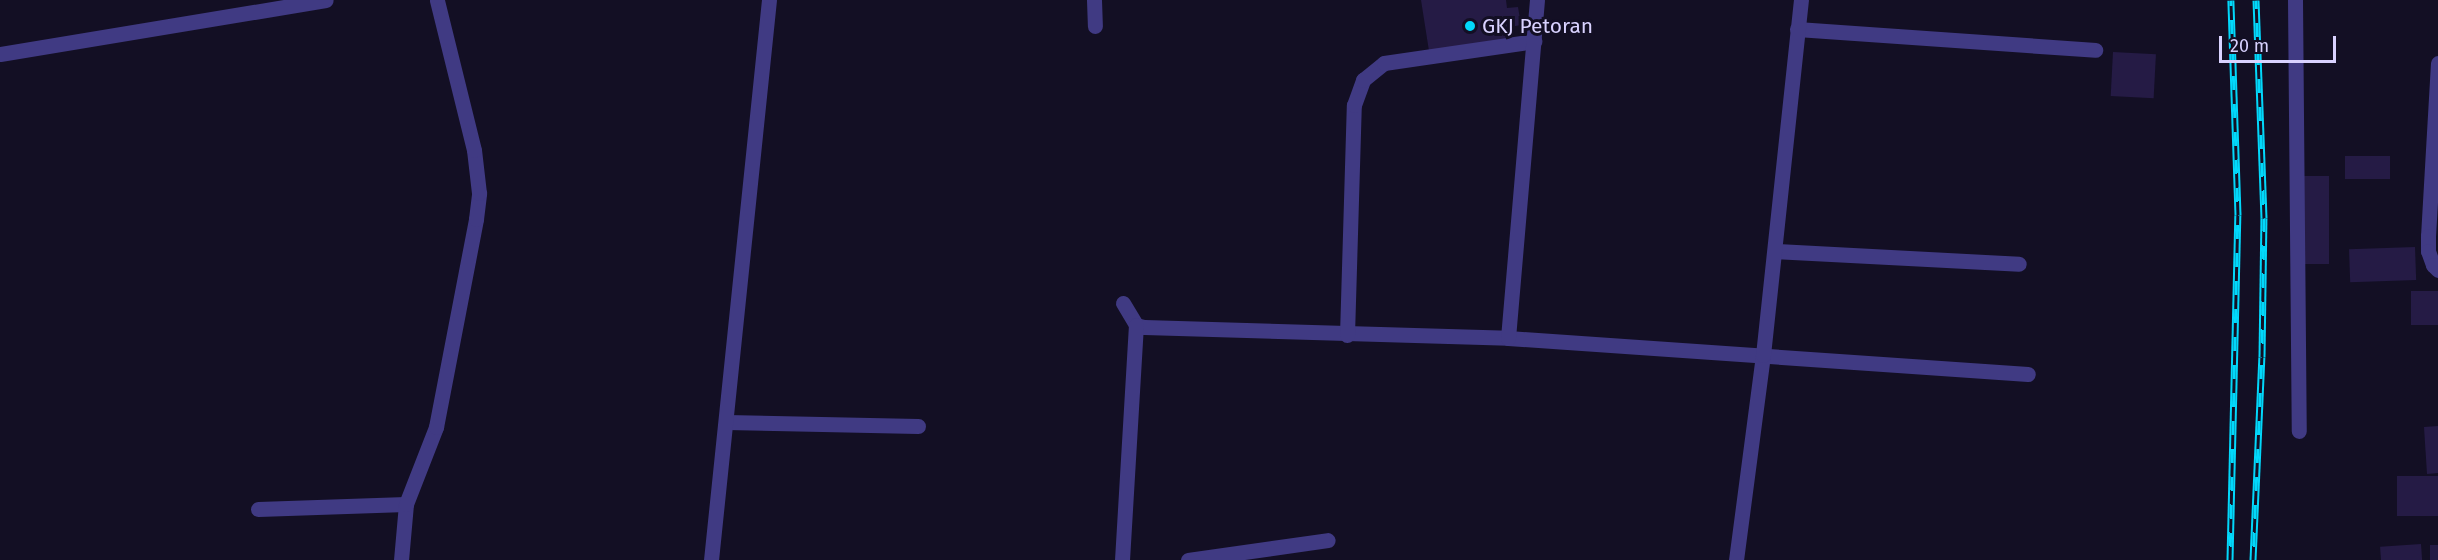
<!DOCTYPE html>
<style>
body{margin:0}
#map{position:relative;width:2438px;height:560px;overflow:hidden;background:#130f24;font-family:"Fira Sans",sans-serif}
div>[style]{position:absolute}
.building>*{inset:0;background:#251b45;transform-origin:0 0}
.lane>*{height:15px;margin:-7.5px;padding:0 7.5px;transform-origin:7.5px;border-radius:7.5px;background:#403a83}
.street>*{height:15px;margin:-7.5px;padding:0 7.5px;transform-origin:7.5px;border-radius:7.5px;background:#403a83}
.rail>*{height:7px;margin-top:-3.5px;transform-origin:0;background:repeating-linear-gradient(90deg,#130f24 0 14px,#02d8fb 0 28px);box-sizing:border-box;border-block:2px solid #02d8fb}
.dots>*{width:16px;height:16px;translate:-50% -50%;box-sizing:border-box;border:3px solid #130f24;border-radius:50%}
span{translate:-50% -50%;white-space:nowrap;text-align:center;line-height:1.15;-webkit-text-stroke:6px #130f24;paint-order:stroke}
.poi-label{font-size:21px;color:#d9d2ff}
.left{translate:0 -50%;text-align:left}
.scale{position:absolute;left:2219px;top:36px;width:117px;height:27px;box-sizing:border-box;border:3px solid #d9d2ff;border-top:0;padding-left:8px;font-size:18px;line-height:21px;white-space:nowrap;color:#d9d2ff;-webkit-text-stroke:4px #130f24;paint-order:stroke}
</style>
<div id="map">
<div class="building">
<div style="clip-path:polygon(1421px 0,1506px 0,1507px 8px,1518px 7px,1521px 25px,1510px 27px,1512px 38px,1429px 51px)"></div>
<div style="left:2113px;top:52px;width:43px;height:44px;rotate:3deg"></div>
<div style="left:2345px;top:156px;width:45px;height:23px"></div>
<div style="left:2303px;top:176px;width:26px;height:88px"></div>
<div style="left:2415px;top:247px;width:33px;height:66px;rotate:88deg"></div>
<div style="left:2411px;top:291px;width:27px;height:34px"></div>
<div style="clip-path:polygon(2438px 426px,2438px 473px,2427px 474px,2424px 427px)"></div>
<div style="left:2438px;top:476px;width:40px;height:41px;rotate:90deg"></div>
<div style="left:2421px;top:544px;width:16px;height:41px;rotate:86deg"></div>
<div style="left:2430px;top:545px;width:8px;height:15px"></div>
</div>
<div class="lane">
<div style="left:0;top:54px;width:330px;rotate:-9.4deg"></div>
<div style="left:726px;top:422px;width:192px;rotate:1.2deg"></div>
</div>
<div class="street">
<div style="left:1094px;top:0;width:26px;rotate:88deg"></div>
<div style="left:2295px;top:0;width:431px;rotate:89.5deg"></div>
<div style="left:1797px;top:29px;width:299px;rotate:4deg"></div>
<div style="left:2438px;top:63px;width:173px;rotate:93.3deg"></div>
<div style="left:2428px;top:236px;width:15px;rotate:90deg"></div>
<div style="left:2428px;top:251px;width:15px;rotate:70deg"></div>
<div style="left:2433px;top:265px;width:7px;rotate:45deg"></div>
<div style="left:1775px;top:251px;width:244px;rotate:3deg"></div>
<div style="left:1123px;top:303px;width:26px;rotate:59deg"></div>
<div style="left:1136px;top:325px;width:8px;rotate:14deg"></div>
<div style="left:1144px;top:327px;width:364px;rotate:1.7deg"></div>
<div style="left:1508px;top:338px;width:521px;rotate:3.96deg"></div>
<div style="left:1347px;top:335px;width:230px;rotate:-88.3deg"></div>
<div style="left:1354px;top:105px;width:27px;rotate:-70deg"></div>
<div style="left:1363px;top:80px;width:27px;rotate:-39deg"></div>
<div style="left:1384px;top:63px;width:152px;rotate:-8.3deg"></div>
<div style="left:1508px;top:338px;width:339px;rotate:-85.1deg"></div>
<div style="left:258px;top:509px;width:148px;rotate:-1.9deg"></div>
<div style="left:401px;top:560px;width:56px;rotate:-84.9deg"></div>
<div style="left:406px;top:504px;width:83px;rotate:-68.7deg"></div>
<div style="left:436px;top:427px;width:212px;rotate:-79.1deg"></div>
<div style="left:476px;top:219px;width:26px;rotate:-83deg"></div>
<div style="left:479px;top:193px;width:43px;rotate:-96.6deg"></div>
<div style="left:474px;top:150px;width:154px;rotate:-103.9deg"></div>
<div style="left:711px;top:560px;width:563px;rotate:-84.09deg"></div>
<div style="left:1122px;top:560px;width:235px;rotate:-86.6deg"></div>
<div style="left:1188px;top:560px;width:141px;rotate:-8.1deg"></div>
<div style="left:1736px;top:560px;width:207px;rotate:-82.5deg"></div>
<div style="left:1763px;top:355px;width:357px;rotate:-83.9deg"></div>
</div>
<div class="rail">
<div style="left:2230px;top:560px;width:345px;rotate:-88.7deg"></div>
<div style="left:2238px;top:215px;width:215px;rotate:-91.9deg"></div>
<div style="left:2253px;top:560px;width:203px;rotate:-87.5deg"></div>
<div style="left:2262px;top:357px;width:139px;rotate:-89.2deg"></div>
<div style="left:2264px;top:218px;width:218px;rotate:-92.1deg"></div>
</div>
<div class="dots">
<div style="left:1470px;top:26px;background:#02d8fb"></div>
</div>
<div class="poi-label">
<span class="left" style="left:1482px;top:26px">GKJ Petoran</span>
</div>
<div class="scale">20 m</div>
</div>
